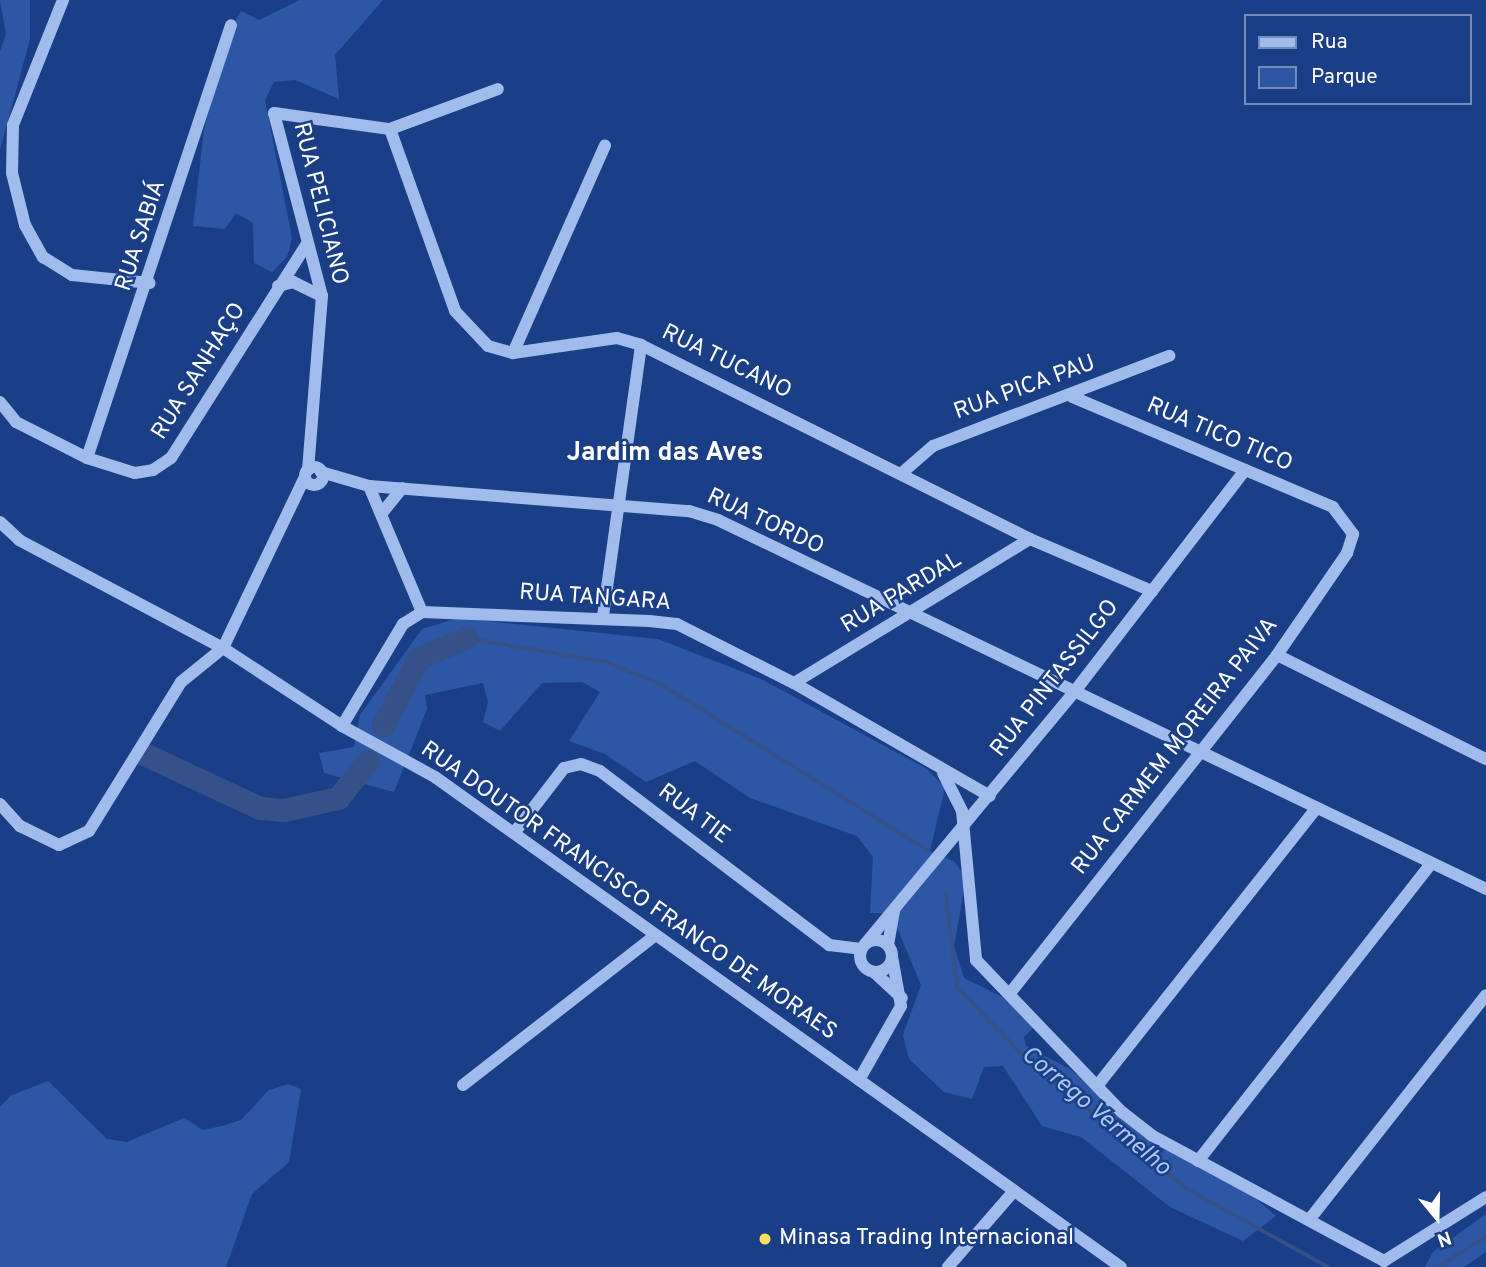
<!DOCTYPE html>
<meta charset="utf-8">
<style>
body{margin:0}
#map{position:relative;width:1486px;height:1267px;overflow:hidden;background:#1a3f86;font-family:Overpass,sans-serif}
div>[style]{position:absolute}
.green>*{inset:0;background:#2d57a5}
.stream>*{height:3.5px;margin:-1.75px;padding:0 1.75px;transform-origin:1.75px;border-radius:1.75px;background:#365187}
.river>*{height:23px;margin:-11.5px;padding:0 11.5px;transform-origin:11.5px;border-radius:11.5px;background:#365187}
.minor>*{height:12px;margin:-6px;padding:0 6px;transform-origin:6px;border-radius:6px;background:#a1bcec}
.minor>.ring{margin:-6px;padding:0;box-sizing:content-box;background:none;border:12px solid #a1bcec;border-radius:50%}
.dots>*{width:19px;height:19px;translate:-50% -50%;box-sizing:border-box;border:4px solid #1a3f86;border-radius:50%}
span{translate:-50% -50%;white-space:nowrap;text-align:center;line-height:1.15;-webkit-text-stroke:5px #1a3f86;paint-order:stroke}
.street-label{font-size:23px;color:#fff}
.poi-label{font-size:23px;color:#fff}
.left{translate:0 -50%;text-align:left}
.water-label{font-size:24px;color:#acc6f4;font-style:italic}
.quarter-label{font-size:26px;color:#fff;font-weight:700}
.legend{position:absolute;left:1244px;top:14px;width:228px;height:91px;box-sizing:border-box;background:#1a3f86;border:2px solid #768cb6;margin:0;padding:9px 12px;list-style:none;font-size:21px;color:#fff}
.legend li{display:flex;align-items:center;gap:14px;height:35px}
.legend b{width:35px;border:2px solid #768cb6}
.north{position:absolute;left:1402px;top:1183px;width:70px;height:70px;-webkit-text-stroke:5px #1a3f86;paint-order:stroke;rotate:161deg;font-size:19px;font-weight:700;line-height:28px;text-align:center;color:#fff}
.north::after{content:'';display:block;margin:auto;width:24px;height:32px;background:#fff;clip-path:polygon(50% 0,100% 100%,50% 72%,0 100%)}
</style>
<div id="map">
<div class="green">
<div style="clip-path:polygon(0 0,30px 0,30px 39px,0 150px,0 51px,6px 34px)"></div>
<div style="clip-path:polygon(300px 0,383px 0,335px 55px,339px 99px,295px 80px,274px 82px,265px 100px,292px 238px,287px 257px,272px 272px,254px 263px,253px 223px,236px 213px,225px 229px,193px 226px,204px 129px,231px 28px,241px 11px,259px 20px)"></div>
<div style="clip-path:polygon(458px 618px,658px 639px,761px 679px,927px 769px,945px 788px,930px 851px,955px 862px,966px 879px,954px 946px,964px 978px,1032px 1012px,1039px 1022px,1024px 1037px,1026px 1046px,1070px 1069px,1146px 1135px,1228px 1175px,1276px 1216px,1243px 1241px,1170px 1207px,1081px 1137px,1042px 1126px,1003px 1066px,984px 1067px,972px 1099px,944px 1092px,909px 1059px,903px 1035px,921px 985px,891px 913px,870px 913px,873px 857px,857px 836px,750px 798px,695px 761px,646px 782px,605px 754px,569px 741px,600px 692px,582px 682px,542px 683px,500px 731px,483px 722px,488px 702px,483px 683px,425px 695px,427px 709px,394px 792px,324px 773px,319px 753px,354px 747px,360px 715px,422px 629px)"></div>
<div style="clip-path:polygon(48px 1081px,107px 1139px,127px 1142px,184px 1118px,203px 1130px,222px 1126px,241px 1120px,269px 1090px,288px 1084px,301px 1089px,289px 1162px,252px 1194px,226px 1267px,0 1267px,0 1107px,10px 1096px)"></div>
<div style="clip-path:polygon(1486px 1214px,1486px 1252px,1464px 1267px,1425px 1267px,1433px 1252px)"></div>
</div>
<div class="stream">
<div style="left:466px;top:638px;width:142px;rotate:9.7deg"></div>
<div style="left:606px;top:662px;width:59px;rotate:21.8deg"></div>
<div style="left:661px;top:684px;width:314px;rotate:31.9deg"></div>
<div style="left:946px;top:893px;width:96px;rotate:82.8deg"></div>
<div style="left:958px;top:988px;width:107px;rotate:45.8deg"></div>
<div style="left:1033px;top:1065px;width:198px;rotate:38.7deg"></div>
<div style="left:1188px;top:1189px;width:160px;rotate:29.1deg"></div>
<div style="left:1438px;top:1267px;width:57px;rotate:-32deg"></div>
</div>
<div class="river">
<div style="left:383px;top:725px;width:76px;rotate:-61.8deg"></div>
<div style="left:419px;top:658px;width:51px;rotate:-23.1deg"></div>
<div style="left:144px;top:754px;width:128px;rotate:25deg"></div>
<div style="left:260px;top:808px;width:24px;rotate:5deg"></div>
<div style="left:284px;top:810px;width:55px;rotate:-12.5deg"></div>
<div style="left:338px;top:798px;width:48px;rotate:-51deg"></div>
</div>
<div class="minor">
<div style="left:63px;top:0;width:135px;rotate:111.8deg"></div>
<div style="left:13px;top:125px;width:48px;rotate:91.2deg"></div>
<div style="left:12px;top:173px;width:54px;rotate:76deg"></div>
<div style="left:25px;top:225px;width:37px;rotate:61deg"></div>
<div style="left:43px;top:257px;width:34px;rotate:32deg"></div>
<div style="left:72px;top:275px;width:78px;rotate:5.9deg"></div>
<div style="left:390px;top:129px;width:193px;rotate:70.3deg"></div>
<div style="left:455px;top:311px;width:48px;rotate:46.7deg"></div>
<div style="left:488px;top:346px;width:26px;rotate:16deg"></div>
<div style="left:513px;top:353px;width:105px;rotate:-8.2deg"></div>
<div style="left:617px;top:338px;width:25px;rotate:16deg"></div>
<div style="left:641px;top:345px;width:435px;rotate:26.5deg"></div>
<div style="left:1030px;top:539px;width:133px;rotate:23.1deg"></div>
<div style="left:278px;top:286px;width:16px;rotate:-15deg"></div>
<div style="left:293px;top:282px;width:32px;rotate:26deg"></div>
<div style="left:513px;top:353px;width:227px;rotate:-66.1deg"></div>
<div style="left:0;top:402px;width:26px;rotate:51deg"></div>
<div style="left:16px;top:422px;width:80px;rotate:26.9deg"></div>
<div style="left:87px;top:458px;width:50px;rotate:17.4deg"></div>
<div style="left:135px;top:473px;width:18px;rotate:-9deg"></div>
<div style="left:153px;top:470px;width:22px;rotate:-34deg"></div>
<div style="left:171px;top:458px;width:252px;rotate:-57.6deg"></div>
<div style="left:87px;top:458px;width:456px;rotate:-71.6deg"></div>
<div class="ring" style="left:305px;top:467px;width:6px;height:6px"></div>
<div style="left:308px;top:470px;width:175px;rotate:-85.4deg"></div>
<div style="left:322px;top:296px;width:189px;rotate:-104.7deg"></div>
<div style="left:274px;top:113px;width:117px;rotate:7.9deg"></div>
<div style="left:390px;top:129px;width:115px;rotate:-20.3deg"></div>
<div style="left:321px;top:472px;width:50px;rotate:16.3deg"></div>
<div style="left:369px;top:486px;width:137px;rotate:67.2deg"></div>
<div style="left:903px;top:472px;width:40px;rotate:-41deg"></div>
<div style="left:933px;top:446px;width:253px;rotate:-20.9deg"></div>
<div style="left:369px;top:486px;width:321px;rotate:4.5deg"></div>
<div style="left:689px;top:511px;width:30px;rotate:17deg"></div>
<div style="left:718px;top:520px;width:852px;rotate:25.66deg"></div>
<div style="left:382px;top:513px;width:32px;rotate:-51deg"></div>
<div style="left:0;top:522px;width:26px;rotate:43deg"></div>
<div style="left:19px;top:540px;width:231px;rotate:27.9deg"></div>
<div style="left:223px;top:648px;width:142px;rotate:33.2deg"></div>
<div style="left:342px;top:726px;width:106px;rotate:28.7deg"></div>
<div style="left:435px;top:777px;width:843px;rotate:35.54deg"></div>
<div style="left:603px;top:616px;width:274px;rotate:-82deg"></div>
<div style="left:1277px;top:655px;width:233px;rotate:26.5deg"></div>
<div style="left:794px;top:683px;width:276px;rotate:-31.4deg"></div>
<div style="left:342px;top:726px;width:119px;rotate:-59.1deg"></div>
<div style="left:403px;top:624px;width:22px;rotate:-32deg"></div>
<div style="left:422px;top:612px;width:227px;rotate:2.3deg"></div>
<div style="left:649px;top:621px;width:28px;rotate:6deg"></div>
<div style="left:677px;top:624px;width:131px;rotate:26.8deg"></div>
<div style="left:794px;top:683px;width:226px;rotate:30deg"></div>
<div style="left:943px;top:773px;width:42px;rotate:63.4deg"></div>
<div style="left:962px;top:811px;width:150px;rotate:84.6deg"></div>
<div style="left:976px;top:960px;width:211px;rotate:46.2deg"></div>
<div style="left:1122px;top:1112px;width:37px;rotate:38deg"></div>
<div style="left:1151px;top:1135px;width:265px;rotate:28.4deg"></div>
<div style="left:1384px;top:1261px;width:120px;rotate:-32.1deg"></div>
<div style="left:0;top:804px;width:30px;rotate:48deg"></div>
<div style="left:20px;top:826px;width:43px;rotate:26deg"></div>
<div style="left:59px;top:845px;width:33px;rotate:-25deg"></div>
<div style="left:89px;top:831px;width:175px;rotate:-58.3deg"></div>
<div style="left:181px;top:682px;width:54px;rotate:-39deg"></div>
<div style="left:223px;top:648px;width:190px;rotate:-64.4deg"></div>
<div style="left:514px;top:833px;width:82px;rotate:-52.4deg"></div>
<div style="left:564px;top:768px;width:17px;rotate:-13deg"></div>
<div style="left:581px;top:764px;width:20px;rotate:20deg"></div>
<div style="left:600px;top:771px;width:288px;rotate:37.2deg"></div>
<div style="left:829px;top:945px;width:32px;rotate:7deg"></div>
<div class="ring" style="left:860px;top:940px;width:20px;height:20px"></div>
<div style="left:865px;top:944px;width:329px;rotate:-50.3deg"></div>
<div style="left:1075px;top:691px;width:279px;rotate:-52.4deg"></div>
<div style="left:888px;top:945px;width:36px;rotate:-80deg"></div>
<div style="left:874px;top:972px;width:38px;rotate:43deg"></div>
<div style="left:1011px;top:992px;width:429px;rotate:-51.7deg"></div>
<div style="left:1277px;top:655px;width:124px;rotate:-55.5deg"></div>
<div style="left:1347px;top:553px;width:20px;rotate:-72deg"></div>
<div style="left:1353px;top:534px;width:34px;rotate:-127deg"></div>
<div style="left:1333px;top:507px;width:283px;rotate:-157.1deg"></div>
<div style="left:859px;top:1080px;width:85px;rotate:-60.4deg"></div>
<div style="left:901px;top:1006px;width:50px;rotate:-100.4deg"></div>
<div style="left:463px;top:1085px;width:244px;rotate:-37.9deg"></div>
<div style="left:1097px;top:1086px;width:350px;rotate:-51.7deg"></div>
<div style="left:1198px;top:1161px;width:377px;rotate:-51.9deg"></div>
<div style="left:1309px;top:1220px;width:286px;rotate:-51.8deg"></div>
<div style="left:948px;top:1267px;width:101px;rotate:-49deg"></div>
</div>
<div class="dots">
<div style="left:765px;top:1239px;background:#ffdf5c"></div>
</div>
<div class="street-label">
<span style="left:319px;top:204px;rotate:76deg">RUA PELICIANO</span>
<span style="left:142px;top:236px;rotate:-72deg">RUA SABIÁ</span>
<span style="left:726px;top:363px;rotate:26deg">RUA TUCANO</span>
<span style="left:200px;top:372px;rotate:-58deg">RUA SANHAÇO</span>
<span style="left:1025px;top:389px;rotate:-20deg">RUA PICA PAU</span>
<span style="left:1219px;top:436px;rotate:23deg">RUA TICO TICO</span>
<span style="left:765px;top:523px;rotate:25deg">RUA TORDO</span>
<span style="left:902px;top:594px;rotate:-31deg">RUA PARDAL</span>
<span style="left:595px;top:599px;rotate:4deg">RUA TANGARA</span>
<span style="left:1056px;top:679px;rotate:-52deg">RUA PINTASSILGO</span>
<span style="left:1176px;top:747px;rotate:-52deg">RUA CARMEM MOREIRA PAIVA</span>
<span style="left:693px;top:815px;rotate:37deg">RUA TIE</span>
<span style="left:628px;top:892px;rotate:35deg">RUA DOUTOR FRANCISCO FRANCO DE MORAES</span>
</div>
<div class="poi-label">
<span class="left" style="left:779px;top:1239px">Minasa Trading Internacional</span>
</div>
<div class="water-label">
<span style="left:1095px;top:1112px;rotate:40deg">Corrego Vermelho</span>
</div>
<div class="quarter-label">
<span style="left:665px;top:454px">Jardim das Aves</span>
</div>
<ul class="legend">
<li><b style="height:9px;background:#a1bcec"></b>Rua</li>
<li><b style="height:19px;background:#2d57a5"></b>Parque</li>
</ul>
<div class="north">N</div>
</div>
